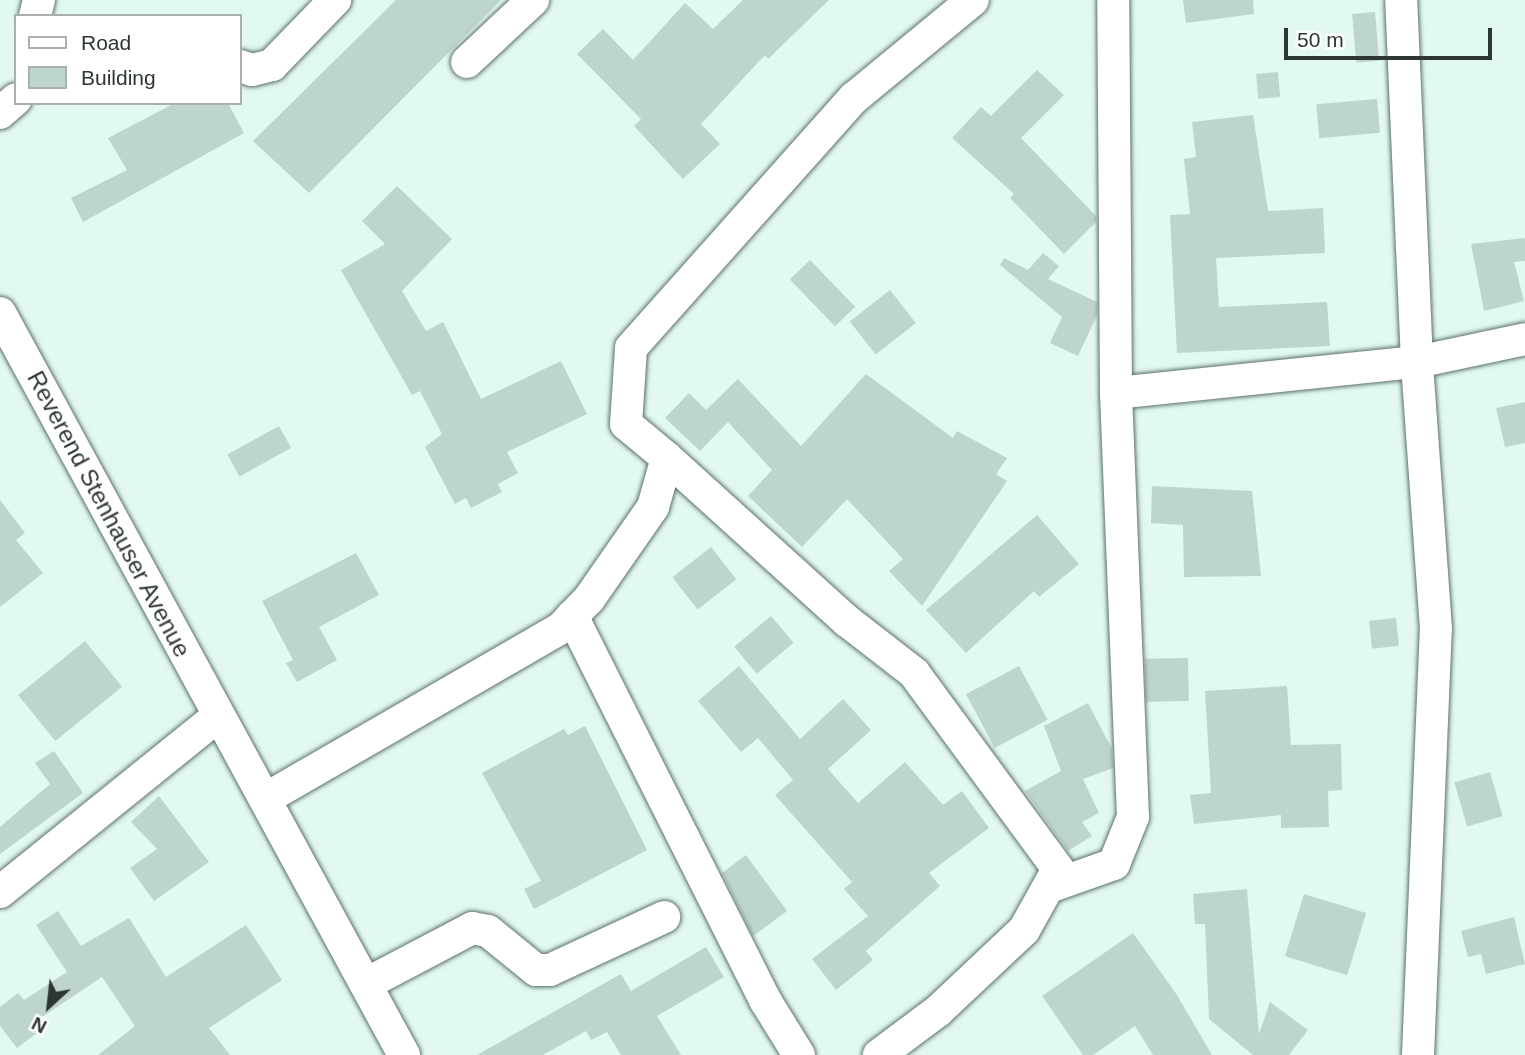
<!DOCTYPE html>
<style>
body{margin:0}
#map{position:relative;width:1525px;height:1055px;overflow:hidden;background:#e1f9ef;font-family:Helvetica,sans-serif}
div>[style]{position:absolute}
.building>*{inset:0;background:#bed5cc;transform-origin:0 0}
.roads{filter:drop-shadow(0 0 2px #5d716a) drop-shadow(0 0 2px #5d716a)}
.minor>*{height:32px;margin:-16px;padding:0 16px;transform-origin:16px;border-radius:16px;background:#fff}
span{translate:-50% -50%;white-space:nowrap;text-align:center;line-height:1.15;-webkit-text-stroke:5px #fff;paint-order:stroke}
.street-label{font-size:24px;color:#2d3632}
.legend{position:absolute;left:14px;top:14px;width:228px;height:91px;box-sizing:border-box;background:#fff;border:2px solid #abafad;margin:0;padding:9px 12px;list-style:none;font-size:21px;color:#2d3632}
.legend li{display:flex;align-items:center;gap:14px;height:35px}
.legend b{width:35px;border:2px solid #abafad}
.north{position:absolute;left:14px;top:971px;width:70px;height:70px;-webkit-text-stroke:5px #fff;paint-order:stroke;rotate:207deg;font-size:19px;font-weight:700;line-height:28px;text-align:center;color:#2d3632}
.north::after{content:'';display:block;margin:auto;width:24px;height:32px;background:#2d3632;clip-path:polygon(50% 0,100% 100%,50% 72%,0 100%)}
.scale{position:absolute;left:1284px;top:28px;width:208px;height:32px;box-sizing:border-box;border:4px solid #2d3632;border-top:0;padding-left:9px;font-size:21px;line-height:24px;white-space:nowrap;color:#2d3632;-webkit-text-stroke:5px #fff;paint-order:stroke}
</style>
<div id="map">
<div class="building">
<div style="clip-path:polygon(396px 0,501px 0,309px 193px,253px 141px)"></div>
<div style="clip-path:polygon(743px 0,829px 0,768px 59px,765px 55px,701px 124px,720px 144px,683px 179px,634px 126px,641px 119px,577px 54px,603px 29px,633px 60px,685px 3px,713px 29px)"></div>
<div style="clip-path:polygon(1183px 0,1253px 0,1254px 14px,1186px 23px)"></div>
<div style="left:1375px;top:12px;width:49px;height:23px;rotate:85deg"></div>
<div style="clip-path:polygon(1037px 70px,1064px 95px,1021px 138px,1096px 216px,1096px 222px,1064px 254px,1010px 198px,1014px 194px,952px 138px,981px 107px,991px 116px)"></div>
<div style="left:1278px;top:72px;width:25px;height:22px;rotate:85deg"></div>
<div style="left:1377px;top:99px;width:34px;height:61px;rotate:85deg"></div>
<div style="clip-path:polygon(175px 103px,228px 103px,244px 133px,83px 222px,71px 198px,127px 170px,108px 138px)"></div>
<div style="clip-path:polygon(1253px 115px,1268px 211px,1323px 208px,1325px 253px,1216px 258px,1219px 307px,1327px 302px,1330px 346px,1177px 353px,1170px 215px,1190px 214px,1184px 159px,1196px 157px,1192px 122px)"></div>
<div style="clip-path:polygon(397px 186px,452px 239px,402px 291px,426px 331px,443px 322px,481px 399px,561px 361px,587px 414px,507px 452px,518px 473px,498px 484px,502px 492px,471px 508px,466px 498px,455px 504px,425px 447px,442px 434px,420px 391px,412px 395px,341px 270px,385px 244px,362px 221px)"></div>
<div style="clip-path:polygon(1525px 238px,1525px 261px,1514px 262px,1524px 301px,1484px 311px,1471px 244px)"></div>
<div style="clip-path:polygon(1043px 253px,1059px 266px,1048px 279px,1097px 302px,1097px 315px,1078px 356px,1050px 343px,1062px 317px,1000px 265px,1004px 258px,1028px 270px)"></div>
<div style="left:810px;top:260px;width:65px;height:28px;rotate:46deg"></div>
<div style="left:890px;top:290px;width:42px;height:51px;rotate:52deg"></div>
<div style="clip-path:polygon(866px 374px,953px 438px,957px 431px,1007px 458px,996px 474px,1007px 481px,922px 606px,889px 571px,903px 559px,847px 499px,802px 547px,748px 496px,772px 470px,728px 422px,700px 451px,665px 418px,689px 393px,706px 410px,738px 379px,801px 446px)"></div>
<div style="clip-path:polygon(1525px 402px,1525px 443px,1505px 447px,1496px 408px)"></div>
<div style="left:279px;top:426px;width:25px;height:59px;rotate:61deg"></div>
<div style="clip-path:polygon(1152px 486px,1252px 491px,1261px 576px,1184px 577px,1183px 525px,1151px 523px)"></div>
<div style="clip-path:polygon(0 500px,25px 533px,16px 540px,43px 573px,0 607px)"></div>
<div style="clip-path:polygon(1037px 515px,1079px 564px,1039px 597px,1034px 591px,966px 653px,926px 610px)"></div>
<div style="left:711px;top:547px;width:41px;height:49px;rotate:52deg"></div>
<div style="clip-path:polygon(356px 553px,379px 595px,319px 627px,337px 660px,297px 682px,286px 663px,293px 660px,262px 601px)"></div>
<div style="left:771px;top:616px;width:35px;height:48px;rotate:50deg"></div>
<div style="left:1396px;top:618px;width:28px;height:27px;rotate:84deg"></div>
<div style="left:85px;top:641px;width:59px;height:86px;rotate:51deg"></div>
<div style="left:1188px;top:658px;width:43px;height:43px;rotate:89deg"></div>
<div style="clip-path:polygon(739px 666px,800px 739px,843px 699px,871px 730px,828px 769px,858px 803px,905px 762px,943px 805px,962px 791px,989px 828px,929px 873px,940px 886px,866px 951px,873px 960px,836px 990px,812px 959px,868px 916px,844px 889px,852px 882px,775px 795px,793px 780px,758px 738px,741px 752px,698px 701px)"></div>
<div style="left:1019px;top:666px;width:61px;height:60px;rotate:62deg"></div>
<div style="clip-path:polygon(1287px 686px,1291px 745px,1341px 744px,1342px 790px,1328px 791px,1329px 827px,1281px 828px,1281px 815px,1194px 824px,1190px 795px,1211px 793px,1205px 691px)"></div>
<div style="clip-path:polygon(1088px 703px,1112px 749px,1113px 768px,1083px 779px,1099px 813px,1082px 822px,1092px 836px,1068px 851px,1025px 791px,1061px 771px,1044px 726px)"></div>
<div style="clip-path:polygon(585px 726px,647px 850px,534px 909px,524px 889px,541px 881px,482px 773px,564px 729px,568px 735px)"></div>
<div style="clip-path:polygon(54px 751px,83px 793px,0 854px,0 827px,50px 784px,35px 763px)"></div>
<div style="left:1490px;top:772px;width:46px;height:37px;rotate:74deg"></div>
<div style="clip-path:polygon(159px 796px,209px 862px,154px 901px,130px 868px,157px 849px,131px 822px)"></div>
<div style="clip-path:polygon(746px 855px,787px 911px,753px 936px,722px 873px)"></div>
<div style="clip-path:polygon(1247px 889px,1259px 1034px,1270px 1002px,1308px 1030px,1289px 1055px,1253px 1055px,1209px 1019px,1205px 924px,1195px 924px,1193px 894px)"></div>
<div style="left:1304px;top:894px;width:65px;height:65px;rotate:17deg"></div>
<div style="clip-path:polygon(58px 911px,81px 946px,129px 918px,166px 977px,246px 925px,282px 980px,209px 1028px,230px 1055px,98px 1055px,135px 1026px,102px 977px,39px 1019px,45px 1027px,17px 1048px,0 1026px,0 1007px,18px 993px,24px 1000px,67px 972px,36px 925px)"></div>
<div style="clip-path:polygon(1514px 917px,1525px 964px,1486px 974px,1481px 954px,1468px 957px,1461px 931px)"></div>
<div style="clip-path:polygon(1133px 933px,1177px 995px,1212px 1055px,1153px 1055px,1135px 1026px,1093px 1055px,1083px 1055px,1042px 996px)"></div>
<div style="clip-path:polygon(706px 947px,724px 977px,657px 1016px,681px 1055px,621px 1055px,607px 1032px,591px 1040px,586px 1031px,543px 1055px,477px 1055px,621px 974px,631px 991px)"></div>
</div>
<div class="roads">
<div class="minor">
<div style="left:35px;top:16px;width:16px;rotate:-76deg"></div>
<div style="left:467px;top:62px;width:91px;rotate:-43.2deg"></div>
<div style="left:240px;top:66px;width:13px;rotate:18deg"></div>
<div style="left:252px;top:70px;width:21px;rotate:-14deg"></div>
<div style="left:272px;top:65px;width:91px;rotate:-45.9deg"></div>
<div style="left:0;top:113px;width:21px;rotate:-41deg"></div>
<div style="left:0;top:313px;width:845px;rotate:61.43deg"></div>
<div style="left:1116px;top:393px;width:303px;rotate:-5.9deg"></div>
<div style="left:1417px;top:362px;width:362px;rotate:-92.5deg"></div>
<div style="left:667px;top:458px;width:243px;rotate:42.2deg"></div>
<div style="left:847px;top:621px;width:85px;rotate:37.8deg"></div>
<div style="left:914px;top:673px;width:243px;rotate:53.7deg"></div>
<div style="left:1058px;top:869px;width:70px;rotate:119.1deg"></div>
<div style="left:1024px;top:930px;width:118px;rotate:136.7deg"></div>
<div style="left:938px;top:1011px;width:74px;rotate:143.3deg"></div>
<div style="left:572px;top:616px;width:430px;rotate:63.3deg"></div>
<div style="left:765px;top:1000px;width:65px;rotate:58.3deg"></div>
<div style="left:265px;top:799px;width:342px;rotate:-30deg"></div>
<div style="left:561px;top:628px;width:40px;rotate:-46deg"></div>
<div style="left:589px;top:599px;width:112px;rotate:-55.2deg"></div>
<div style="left:653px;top:507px;width:51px;rotate:-74.1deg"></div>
<div style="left:667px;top:458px;width:53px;rotate:-140.3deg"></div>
<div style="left:626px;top:424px;width:76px;rotate:-86.2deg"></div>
<div style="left:631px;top:348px;width:335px;rotate:-48.3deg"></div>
<div style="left:854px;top:98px;width:154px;rotate:-39.5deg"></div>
<div style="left:1052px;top:886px;width:66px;rotate:-19.5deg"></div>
<div style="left:1114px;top:864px;width:51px;rotate:-68deg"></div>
<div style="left:1133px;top:817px;width:424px;rotate:-92.3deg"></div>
<div style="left:1116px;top:393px;width:393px;rotate:-90.4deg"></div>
<div style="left:0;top:892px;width:280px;rotate:-38.9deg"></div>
<div style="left:366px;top:984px;width:120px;rotate:-27.8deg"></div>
<div style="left:472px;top:928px;width:16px;rotate:11deg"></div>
<div style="left:488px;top:931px;width:62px;rotate:39.1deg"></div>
<div style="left:536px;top:970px;width:14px"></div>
<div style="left:550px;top:970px;width:126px;rotate:-24.9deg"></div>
<div style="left:1418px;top:1055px;width:426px;rotate:-87.6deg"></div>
<div style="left:1436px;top:629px;width:268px;rotate:-94.1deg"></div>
<div style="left:1417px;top:362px;width:110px;rotate:-12deg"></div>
</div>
</div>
<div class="street-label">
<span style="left:109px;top:514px;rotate:62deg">Reverend Stenhauser Avenue</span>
</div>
<ul class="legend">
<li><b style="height:9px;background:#fff"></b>Road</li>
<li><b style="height:19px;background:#bed5cc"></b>Building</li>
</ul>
<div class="north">N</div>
<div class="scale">50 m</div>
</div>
